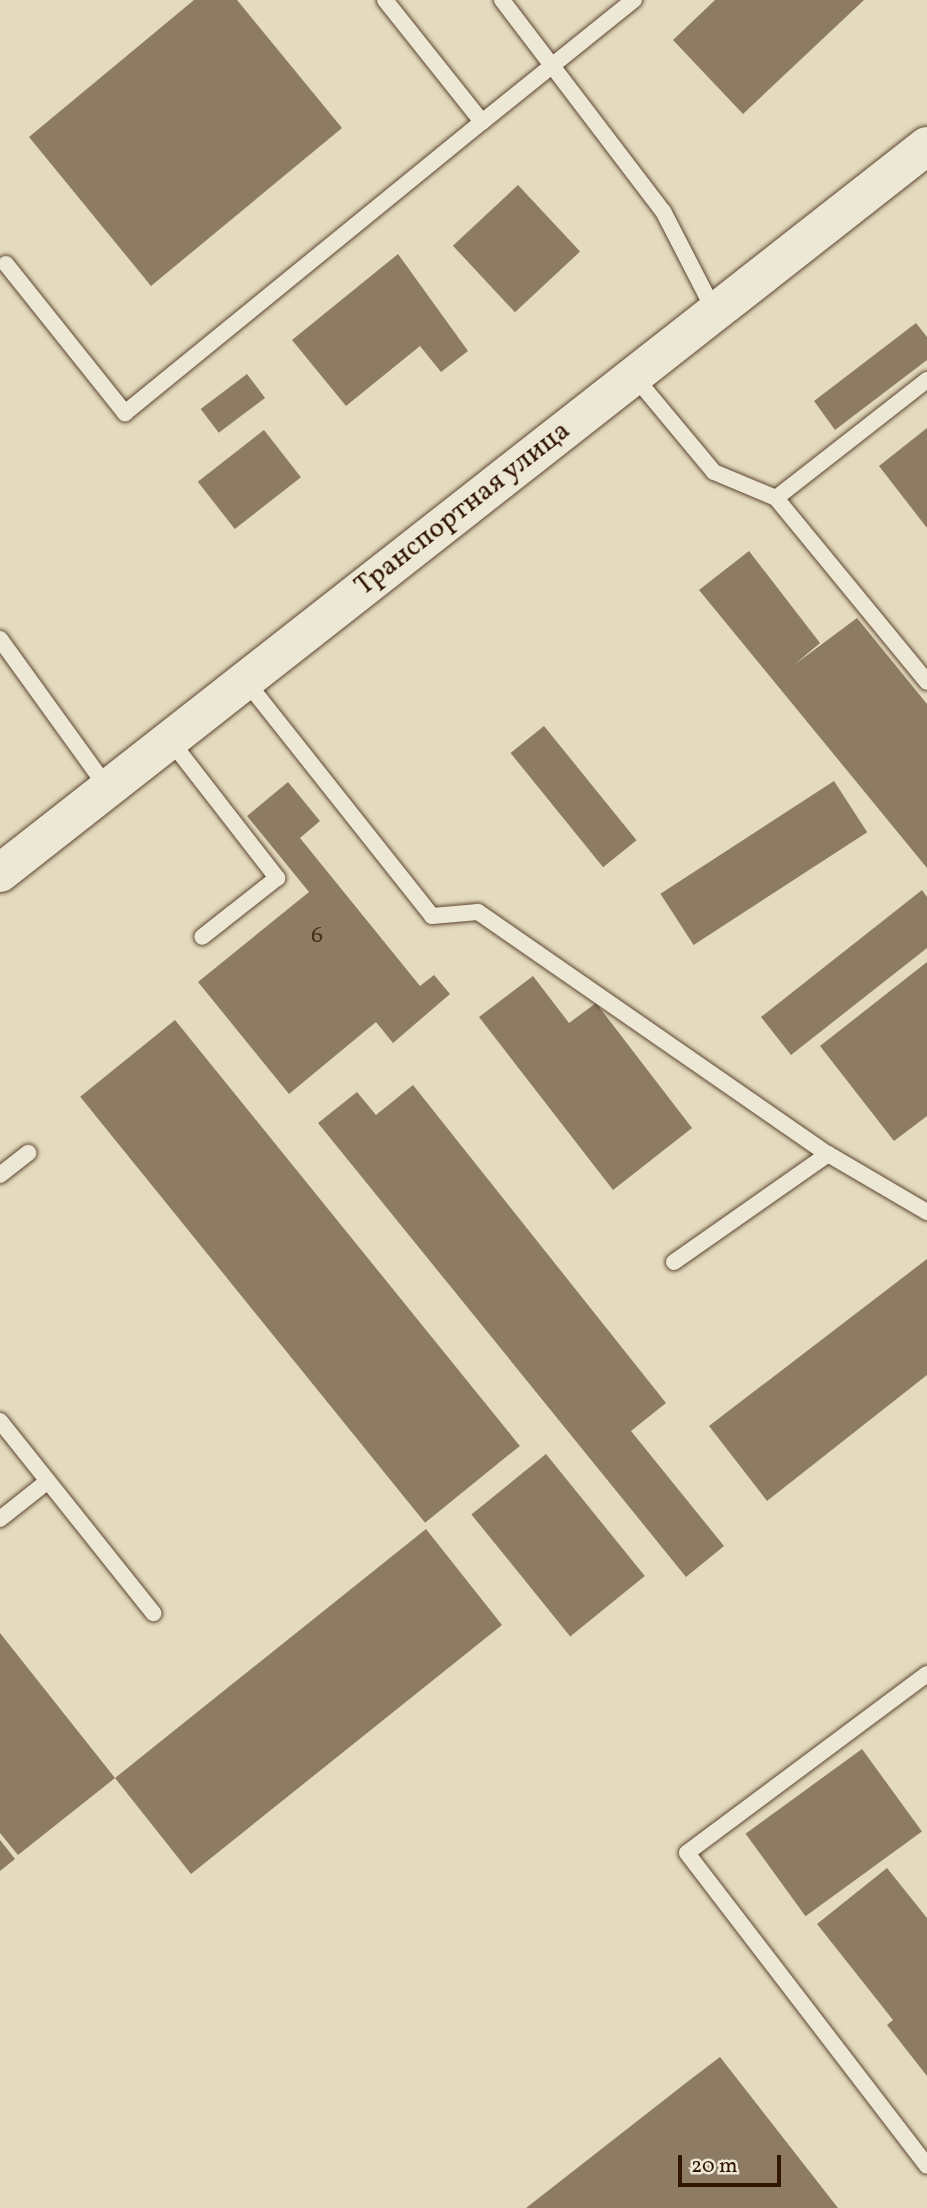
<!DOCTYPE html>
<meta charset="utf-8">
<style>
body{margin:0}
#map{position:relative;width:927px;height:2208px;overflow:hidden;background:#e4dabe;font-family:Vollkorn,serif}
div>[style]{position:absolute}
.building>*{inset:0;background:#8e7b63;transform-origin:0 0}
.roads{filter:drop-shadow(0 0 2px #5d4630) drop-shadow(0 0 2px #5d4630)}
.lane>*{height:16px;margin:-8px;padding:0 8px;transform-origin:8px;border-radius:8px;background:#ede7d5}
.secondary>*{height:38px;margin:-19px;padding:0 19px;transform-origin:19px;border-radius:19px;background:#ede7d5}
span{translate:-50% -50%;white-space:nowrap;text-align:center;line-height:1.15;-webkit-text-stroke:5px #ede7d5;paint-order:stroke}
.number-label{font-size:24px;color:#482e19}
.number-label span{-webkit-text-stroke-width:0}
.street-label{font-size:28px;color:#301500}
.scale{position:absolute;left:678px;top:2155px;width:103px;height:32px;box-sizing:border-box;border:4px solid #301500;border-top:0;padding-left:9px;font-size:21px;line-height:24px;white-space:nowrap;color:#301500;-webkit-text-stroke:5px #ede7d5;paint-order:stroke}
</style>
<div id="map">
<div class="building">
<div style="clip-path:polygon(194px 0,237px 0,342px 128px,151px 286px,29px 137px)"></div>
<div style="clip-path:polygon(715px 0,864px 0,743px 114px,673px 40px)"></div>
<div style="left:518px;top:185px;width:91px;height:89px;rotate:47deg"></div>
<div style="clip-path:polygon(398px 254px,468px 351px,441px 372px,420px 346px,346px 406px,292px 340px)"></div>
<div style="clip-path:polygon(916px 323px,927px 337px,927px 360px,835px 430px,814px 401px)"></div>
<div style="left:247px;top:374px;width:30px;height:58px;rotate:53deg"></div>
<div style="clip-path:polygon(927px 428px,927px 528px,879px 466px)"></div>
<div style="left:264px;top:430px;width:60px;height:84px;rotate:52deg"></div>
<div style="clip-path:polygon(749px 551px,820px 643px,794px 665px,857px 618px,927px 704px,927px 868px,699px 590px)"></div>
<div style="left:544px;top:726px;width:147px;height:43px;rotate:51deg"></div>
<div style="left:834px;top:781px;width:61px;height:207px;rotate:57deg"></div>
<div style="clip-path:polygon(288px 782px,320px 821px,300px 838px,420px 986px,434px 975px,450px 994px,393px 1043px,376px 1022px,289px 1094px,198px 982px,309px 892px,247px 816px)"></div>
<div style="clip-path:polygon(922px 890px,927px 897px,927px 948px,791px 1055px,761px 1017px)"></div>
<div style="clip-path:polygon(927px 962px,927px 1116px,894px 1141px,820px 1046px)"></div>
<div style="clip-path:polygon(533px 976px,569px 1023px,596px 1003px,692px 1128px,613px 1190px,479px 1017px)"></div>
<div style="left:175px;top:1020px;width:548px;height:122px;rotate:51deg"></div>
<div style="clip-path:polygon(413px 1085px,666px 1403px,631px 1431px,724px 1546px,686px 1577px,318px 1123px,357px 1092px,376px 1115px)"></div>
<div style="clip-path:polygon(927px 1259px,927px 1375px,767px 1501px,709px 1426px)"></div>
<div style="left:546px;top:1454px;width:157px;height:96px;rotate:51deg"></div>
<div style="clip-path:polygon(426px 1529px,502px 1625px,191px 1874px,115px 1778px,18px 1855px,0 1833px,0 1633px,115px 1778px)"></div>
<div style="left:862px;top:1749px;width:102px;height:144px;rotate:54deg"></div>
<div style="clip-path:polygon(0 1840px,15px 1859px,0 1871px)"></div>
<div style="clip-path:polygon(887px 1868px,927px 1918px,927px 2076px,887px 2025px,893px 2020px,817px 1924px)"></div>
<div style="clip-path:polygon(720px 2057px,838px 2208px,526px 2208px,691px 2079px)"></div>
</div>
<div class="roads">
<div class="lane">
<div style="left:385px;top:0;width:156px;rotate:51.5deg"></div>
<div style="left:482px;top:122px;width:195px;rotate:-38.8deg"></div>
<div style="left:502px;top:0;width:265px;rotate:52.7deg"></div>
<div style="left:663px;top:211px;width:114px;rotate:62.8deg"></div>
<div style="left:6px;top:264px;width:191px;rotate:51.4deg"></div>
<div style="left:125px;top:413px;width:461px;rotate:-39.2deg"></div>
<div style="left:634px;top:376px;width:125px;rotate:50.2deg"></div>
<div style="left:714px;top:472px;width:67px;rotate:22.8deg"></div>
<div style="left:776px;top:498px;width:192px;rotate:-38deg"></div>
<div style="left:776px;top:498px;width:238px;rotate:50.6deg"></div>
<div style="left:0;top:639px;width:185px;rotate:54.2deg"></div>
<div style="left:245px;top:680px;width:301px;rotate:51.6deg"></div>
<div style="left:432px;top:916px;width:46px;rotate:-5deg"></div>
<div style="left:478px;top:912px;width:426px;rotate:34.7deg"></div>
<div style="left:828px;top:1154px;width:115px;rotate:30.4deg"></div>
<div style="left:170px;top:740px;width:175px;rotate:52.2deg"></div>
<div style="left:277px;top:878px;width:95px;rotate:141.8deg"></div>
<div style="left:0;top:1175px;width:36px;rotate:-38deg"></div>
<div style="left:674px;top:1262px;width:188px;rotate:-35deg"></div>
<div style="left:0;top:1421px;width:246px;rotate:51.4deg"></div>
<div style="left:0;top:1519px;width:61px;rotate:-38.4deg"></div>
<div style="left:927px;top:1674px;width:299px;rotate:143.3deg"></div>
<div style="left:687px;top:1853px;width:394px;rotate:52.5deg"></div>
</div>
<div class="secondary">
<div style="left:0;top:873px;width:1178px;rotate:-38.11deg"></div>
</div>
</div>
<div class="number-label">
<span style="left:317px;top:937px">6</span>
</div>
<div class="street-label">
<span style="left:463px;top:509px;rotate:-38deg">Транспортная улица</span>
</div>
<div class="scale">20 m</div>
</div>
